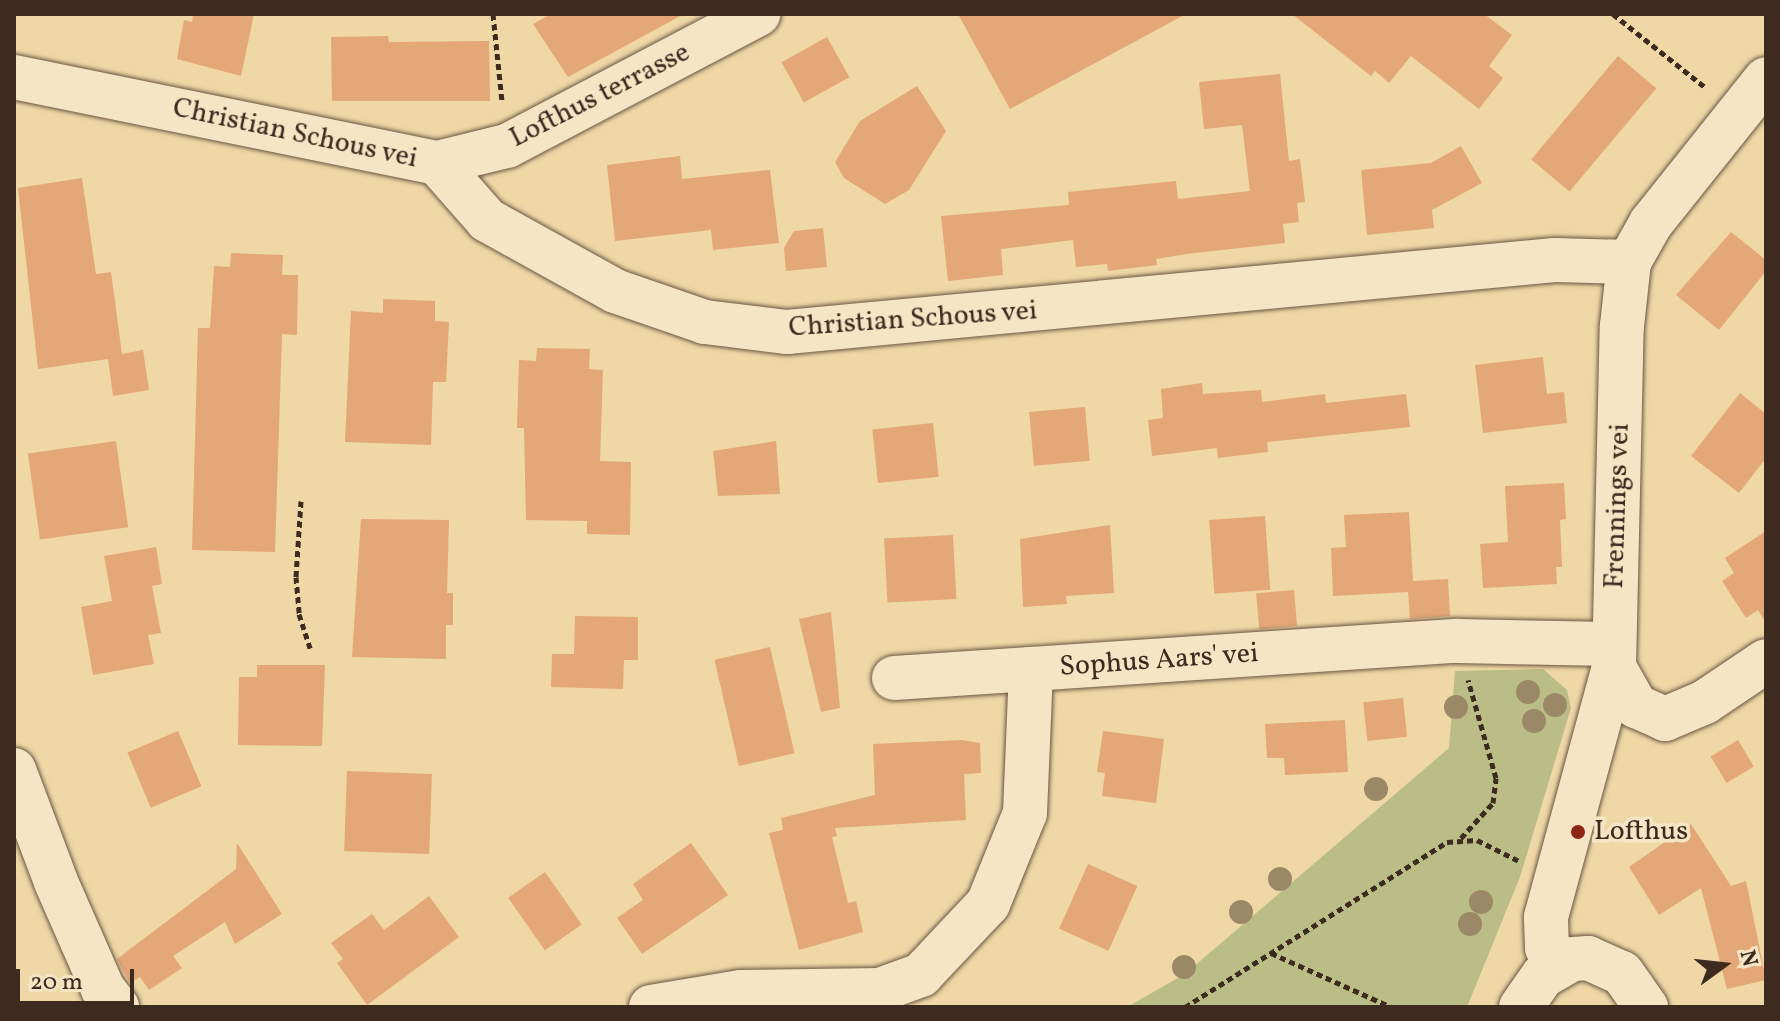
<!DOCTYPE html>
<style>
body{margin:0}
#map{position:relative;width:1780px;height:1021px;overflow:hidden;background:#efd7a6;font-family:Vollkorn,serif}
div>[style]{position:absolute}
.green>*{inset:0;background:#babe86}
.building>*{inset:0;background:#e3a778;transform-origin:0 0}
.path>*{height:5px;margin-top:-2.5px;transform-origin:0;background:repeating-linear-gradient(90deg,#3d2b20 0 6px,transparent 0 10px)}
.roads{filter:drop-shadow(0 0 2px #6a5642) drop-shadow(0 0 2px #6a5642)}
.minor>*{height:44px;margin:-22px;padding:0 22px;transform-origin:22px;border-radius:22px;background:#f5e5c5}
.trees>*{width:24px;height:24px;margin:-12px;border-radius:50%;background:#9b8867}
.dots>*{width:22px;height:22px;translate:-50% -50%;box-sizing:border-box;border:4px solid #f5e5c5;border-radius:50%}
span{translate:-50% -50%;white-space:nowrap;text-align:center;line-height:1.15;-webkit-text-stroke:7px #f5e5c5;paint-order:stroke}
.street-label{font-size:28px;color:#3d2b20}
.poi-label{font-size:28px;color:#3d2b20}
.left{translate:0 -50%;text-align:left}
.frame{position:absolute;inset:0;border:16px solid #3d2b20;pointer-events:none}
.north{position:absolute;left:1684px;top:925px;width:80px;height:80px;-webkit-text-stroke:6px #f5e5c5;paint-order:stroke;rotate:75deg;font-size:22px;font-weight:700;line-height:32px;text-align:center;color:#3d2b20}
.north::after{content:'';display:block;margin:auto;width:28px;height:36px;background:#3d2b20;clip-path:polygon(50% 0,100% 100%,50% 72%,0 100%)}
.scale{position:absolute;left:16px;top:969px;width:118px;height:36px;box-sizing:border-box;border:4px solid #3d2b20;border-top:0;padding-left:10px;font-size:24px;line-height:28px;white-space:nowrap;color:#3d2b20;-webkit-text-stroke:6px #f5e5c5;paint-order:stroke}
</style>
<div id="map">
<div class="green">
<div style="clip-path:polygon(1543px 669px,1567px 690px,1571px 708px,1520px 877px,1467px 1007px,1127px 1007px,1185px 974px,1449px 748px,1455px 671px)"></div>
</div>
<div class="building">
<div style="clip-path:polygon(193px 14px,254px 14px,241px 76px,177px 59px,184px 20px,192px 22px)"></div>
<div style="clip-path:polygon(551px 14px,684px 14px,568px 77px,533px 24px)"></div>
<div style="clip-path:polygon(958px 14px,1186px 14px,1010px 109px)"></div>
<div style="clip-path:polygon(1292px 14px,1484px 14px,1512px 35px,1489px 66px,1503px 78px,1479px 109px,1411px 56px,1389px 83px,1375px 71px,1371px 76px)"></div>
<div style="clip-path:polygon(388px 36px,389px 42px,489px 41px,490px 101px,332px 101px,331px 37px)"></div>
<div style="left:827px;top:37px;width:46px;height:52px;rotate:61deg"></div>
<div style="left:1618px;top:56px;width:50px;height:135px;rotate:40deg"></div>
<div style="clip-path:polygon(1280px 74px,1289px 161px,1300px 159px,1305px 202px,1297px 203px,1299px 222px,1283px 224px,1285px 243px,1186px 254px,1156px 259px,1157px 265px,1108px 271px,1107px 264px,1076px 267px,1073px 240px,1001px 249px,1003px 275px,948px 281px,941px 216px,1069px 205px,1068px 192px,1176px 181px,1178px 199px,1250px 191px,1242px 125px,1204px 129px,1199px 82px)"></div>
<div style="clip-path:polygon(917px 86px,946px 131px,909px 190px,885px 204px,844px 178px,835px 162px,860px 121px)"></div>
<div style="clip-path:polygon(1461px 146px,1482px 183px,1432px 210px,1434px 228px,1367px 235px,1361px 170px,1431px 163px)"></div>
<div style="clip-path:polygon(680px 156px,682px 179px,770px 170px,779px 243px,713px 250px,711px 230px,615px 241px,607px 165px)"></div>
<div style="clip-path:polygon(82px 178px,96px 274px,111px 272px,122px 354px,143px 350px,149px 390px,113px 396px,108px 359px,38px 369px,18px 188px)"></div>
<div style="clip-path:polygon(823px 228px,827px 267px,786px 271px,784px 248px,794px 231px)"></div>
<div style="clip-path:polygon(1731px 232px,1766px 260px,1766px 271px,1719px 330px,1676px 295px)"></div>
<div style="clip-path:polygon(231px 253px,283px 255px,282px 275px,298px 275px,297px 335px,282px 334px,275px 552px,192px 550px,198px 328px,210px 328px,214px 266px,230px 267px)"></div>
<div style="clip-path:polygon(383px 299px,435px 301px,435px 321px,449px 322px,446px 382px,433px 382px,431px 445px,345px 442px,351px 311px,383px 313px)"></div>
<div style="clip-path:polygon(537px 348px,590px 349px,589px 369px,603px 370px,600px 461px,631px 462px,630px 535px,587px 534px,587px 521px,526px 520px,524px 428px,517px 428px,519px 360px,536px 361px)"></div>
<div style="clip-path:polygon(1543px 357px,1547px 394px,1564px 392px,1567px 423px,1483px 433px,1475px 365px)"></div>
<div style="clip-path:polygon(1202px 383px,1203px 394px,1261px 390px,1262px 402px,1325px 394px,1326px 403px,1406px 394px,1410px 427px,1267px 442px,1268px 452px,1218px 458px,1217px 448px,1152px 456px,1148px 420px,1163px 418px,1161px 389px)"></div>
<div style="clip-path:polygon(1740px 393px,1766px 414px,1766px 458px,1739px 493px,1691px 456px)"></div>
<div style="left:1085px;top:407px;width:54px;height:56px;rotate:85deg"></div>
<div style="left:933px;top:423px;width:54px;height:61px;rotate:84deg"></div>
<div style="left:116px;top:441px;width:87px;height:89px;rotate:82deg"></div>
<div style="clip-path:polygon(776px 441px,780px 494px,718px 496px,713px 451px)"></div>
<div style="clip-path:polygon(1564px 483px,1566px 519px,1560px 520px,1562px 567px,1556px 567px,1557px 584px,1483px 588px,1480px 544px,1508px 542px,1505px 486px)"></div>
<div style="clip-path:polygon(1409px 512px,1413px 581px,1448px 579px,1450px 616px,1410px 619px,1408px 592px,1333px 596px,1331px 548px,1346px 547px,1344px 515px)"></div>
<div style="left:1265px;top:516px;width:74px;height:56px;rotate:86deg"></div>
<div style="clip-path:polygon(361px 519px,449px 520px,447px 593px,453px 593px,453px 625px,446px 625px,446px 659px,352px 657px)"></div>
<div style="clip-path:polygon(1110px 525px,1114px 593px,1066px 596px,1067px 604px,1023px 607px,1020px 539px)"></div>
<div style="clip-path:polygon(1766px 531px,1766px 623px,1758px 610px,1746px 618px,1722px 581px,1734px 573px,1725px 558px)"></div>
<div style="left:953px;top:535px;width:64px;height:69px;rotate:87deg"></div>
<div style="clip-path:polygon(156px 547px,162px 584px,152px 586px,161px 633px,148px 635px,154px 664px,93px 675px,81px 607px,112px 601px,104px 556px)"></div>
<div style="left:1294px;top:590px;width:36px;height:38px;rotate:85deg"></div>
<div style="clip-path:polygon(831px 612px,840px 708px,821px 712px,799px 619px)"></div>
<div style="clip-path:polygon(575px 616px,638px 617px,638px 660px,624px 660px,623px 689px,551px 687px,552px 654px,574px 654px)"></div>
<div style="left:770px;top:647px;width:109px;height:57px;rotate:77deg"></div>
<div style="clip-path:polygon(257px 665px,325px 665px,322px 746px,238px 745px,239px 677px,257px 677px)"></div>
<div style="left:1403px;top:698px;width:39px;height:40px;rotate:84deg"></div>
<div style="clip-path:polygon(1345px 720px,1348px 772px,1285px 775px,1284px 758px,1267px 758px,1265px 724px)"></div>
<div style="left:178px;top:731px;width:60px;height:55px;rotate:67deg"></div>
<div style="clip-path:polygon(1103px 731px,1164px 739px,1156px 803px,1102px 796px,1105px 773px,1097px 772px)"></div>
<div style="clip-path:polygon(962px 740px,980px 743px,981px 773px,964px 774px,966px 820px,835px 828px,837px 836px,832px 837px,848px 903px,856px 901px,863px 932px,799px 950px,769px 833px,783px 830px,781px 818px,875px 795px,873px 744px)"></div>
<div style="left:1738px;top:740px;width:31px;height:32px;rotate:59deg"></div>
<div style="left:347px;top:771px;width:85px;height:80px;rotate:2deg"></div>
<div style="clip-path:polygon(1691px 824px,1731px 886px,1746px 881px,1766px 980px,1727px 989px,1701px 888px,1659px 915px,1629px 867px)"></div>
<div style="clip-path:polygon(237px 843px,282px 914px,235px 944px,225px 922px,173px 956px,182px 968px,149px 990px,140px 977px,130px 983px,117px 959px,236px 869px)"></div>
<div style="clip-path:polygon(691px 843px,728px 895px,642px 954px,617px 918px,643px 900px,633px 884px)"></div>
<div style="left:1088px;top:864px;width:54px;height:71px;rotate:24deg"></div>
<div style="left:545px;top:872px;width:64px;height:45px;rotate:55deg"></div>
<div style="clip-path:polygon(429px 896px,459px 937px,367px 1005px,337px 963px,343px 959px,331px 943px,372px 914px,384px 930px)"></div>
</div>
<div class="path">
<div style="left:493px;top:14px;width:87px;rotate:84.1deg"></div>
<div style="left:1613px;top:14px;width:119px;rotate:38.5deg"></div>
<div style="left:301px;top:501px;width:76px;rotate:93.8deg"></div>
<div style="left:296px;top:577px;width:37px;rotate:85deg"></div>
<div style="left:299px;top:614px;width:36px;rotate:72deg"></div>
<div style="left:1461px;top:838px;width:47px;rotate:-47.6deg"></div>
<div style="left:1493px;top:803px;width:25px;rotate:-83deg"></div>
<div style="left:1496px;top:778px;width:102px;rotate:-105.9deg"></div>
<div style="left:1271px;top:953px;width:132px;rotate:24.2deg"></div>
<div style="left:1185px;top:1007px;width:310px;rotate:-32.2deg"></div>
<div style="left:1447px;top:842px;width:30px;rotate:-4deg"></div>
<div style="left:1477px;top:840px;width:47px;rotate:26.6deg"></div>
</div>
<div class="roads">
<div class="minor">
<div style="left:14px;top:77px;width:432px;rotate:11.5deg"></div>
<div style="left:437px;top:163px;width:76px;rotate:48.7deg"></div>
<div style="left:487px;top:220px;width:146px;rotate:29deg"></div>
<div style="left:615px;top:291px;width:95px;rotate:19deg"></div>
<div style="left:705px;top:322px;width:83px;rotate:7deg"></div>
<div style="left:787px;top:332px;width:771px;rotate:-5.36deg"></div>
<div style="left:1555px;top:260px;width:74px;rotate:1.5deg"></div>
<div style="left:437px;top:163px;width:72px;rotate:-13.7deg"></div>
<div style="left:507px;top:146px;width:284px;rotate:-27.7deg"></div>
<div style="left:1614px;top:667px;width:45px;rotate:60.6deg"></div>
<div style="left:1636px;top:706px;width:32px;rotate:24deg"></div>
<div style="left:1665px;top:719px;width:43px;rotate:-23deg"></div>
<div style="left:1705px;top:702px;width:73px;rotate:-33.9deg"></div>
<div style="left:894px;top:678px;width:137px;rotate:-3.8deg"></div>
<div style="left:14px;top:770px;width:120px;rotate:69.4deg"></div>
<div style="left:56px;top:882px;width:117px;rotate:66.3deg"></div>
<div style="left:103px;top:989px;width:23px;rotate:52deg"></div>
<div style="left:1556px;top:967px;width:21px;rotate:-115deg"></div>
<div style="left:1547px;top:948px;width:31px;rotate:-92deg"></div>
<div style="left:1546px;top:917px;width:259px;rotate:-74.8deg"></div>
<div style="left:1614px;top:667px;width:341px;rotate:-88.7deg"></div>
<div style="left:1622px;top:326px;width:64px;rotate:-83.8deg"></div>
<div style="left:1629px;top:262px;width:45px;rotate:-60.6deg"></div>
<div style="left:1651px;top:223px;width:184px;rotate:-51.4deg"></div>
<div style="left:651px;top:1007px;width:91px;rotate:-9.5deg"></div>
<div style="left:741px;top:992px;width:139px;rotate:-0.8deg"></div>
<div style="left:880px;top:990px;width:44px;rotate:-20.1deg"></div>
<div style="left:921px;top:975px;width:98px;rotate:-46.7deg"></div>
<div style="left:988px;top:904px;width:98px;rotate:-67.9deg"></div>
<div style="left:1025px;top:813px;width:144px;rotate:-87.6deg"></div>
<div style="left:1031px;top:669px;width:428px;rotate:-3.8deg"></div>
<div style="left:1458px;top:641px;width:154px;rotate:1.1deg"></div>
<div style="left:1521px;top:1007px;width:38px;rotate:-55deg"></div>
<div style="left:1543px;top:976px;width:34px;rotate:-30deg"></div>
<div style="left:1573px;top:959px;width:15px;rotate:-4deg"></div>
<div style="left:1588px;top:958px;width:37px;rotate:24deg"></div>
<div style="left:1622px;top:973px;width:42px;rotate:54.8deg"></div>
</div>
</div>
<div class="trees">
<div style="left:1528px;top:692px"></div>
<div style="left:1555px;top:705px"></div>
<div style="left:1456px;top:707px"></div>
<div style="left:1534px;top:721px"></div>
<div style="left:1376px;top:789px"></div>
<div style="left:1280px;top:879px"></div>
<div style="left:1481px;top:902px"></div>
<div style="left:1241px;top:912px"></div>
<div style="left:1470px;top:924px"></div>
<div style="left:1184px;top:967px"></div>
</div>
<div class="dots">
<div style="left:1578px;top:832px;background:#8f2418"></div>
</div>
<div class="street-label">
<span style="left:600px;top:96px;rotate:-27deg">Lofthus terrasse</span>
<span style="left:295px;top:134px;rotate:12deg">Christian Schous vei</span>
<span style="left:913px;top:320px;rotate:-4deg">Christian Schous vei</span>
<span style="left:1618px;top:506px;rotate:-88deg">Frennings vei</span>
<span style="left:1159px;top:661px;rotate:-4deg">Sophus Aars' vei</span>
</div>
<div class="poi-label">
<span class="left" style="left:1594px;top:832px">Lofthus</span>
</div>
<div class="frame"></div>
<div class="north">N</div>
<div class="scale">20 m</div>
</div>
